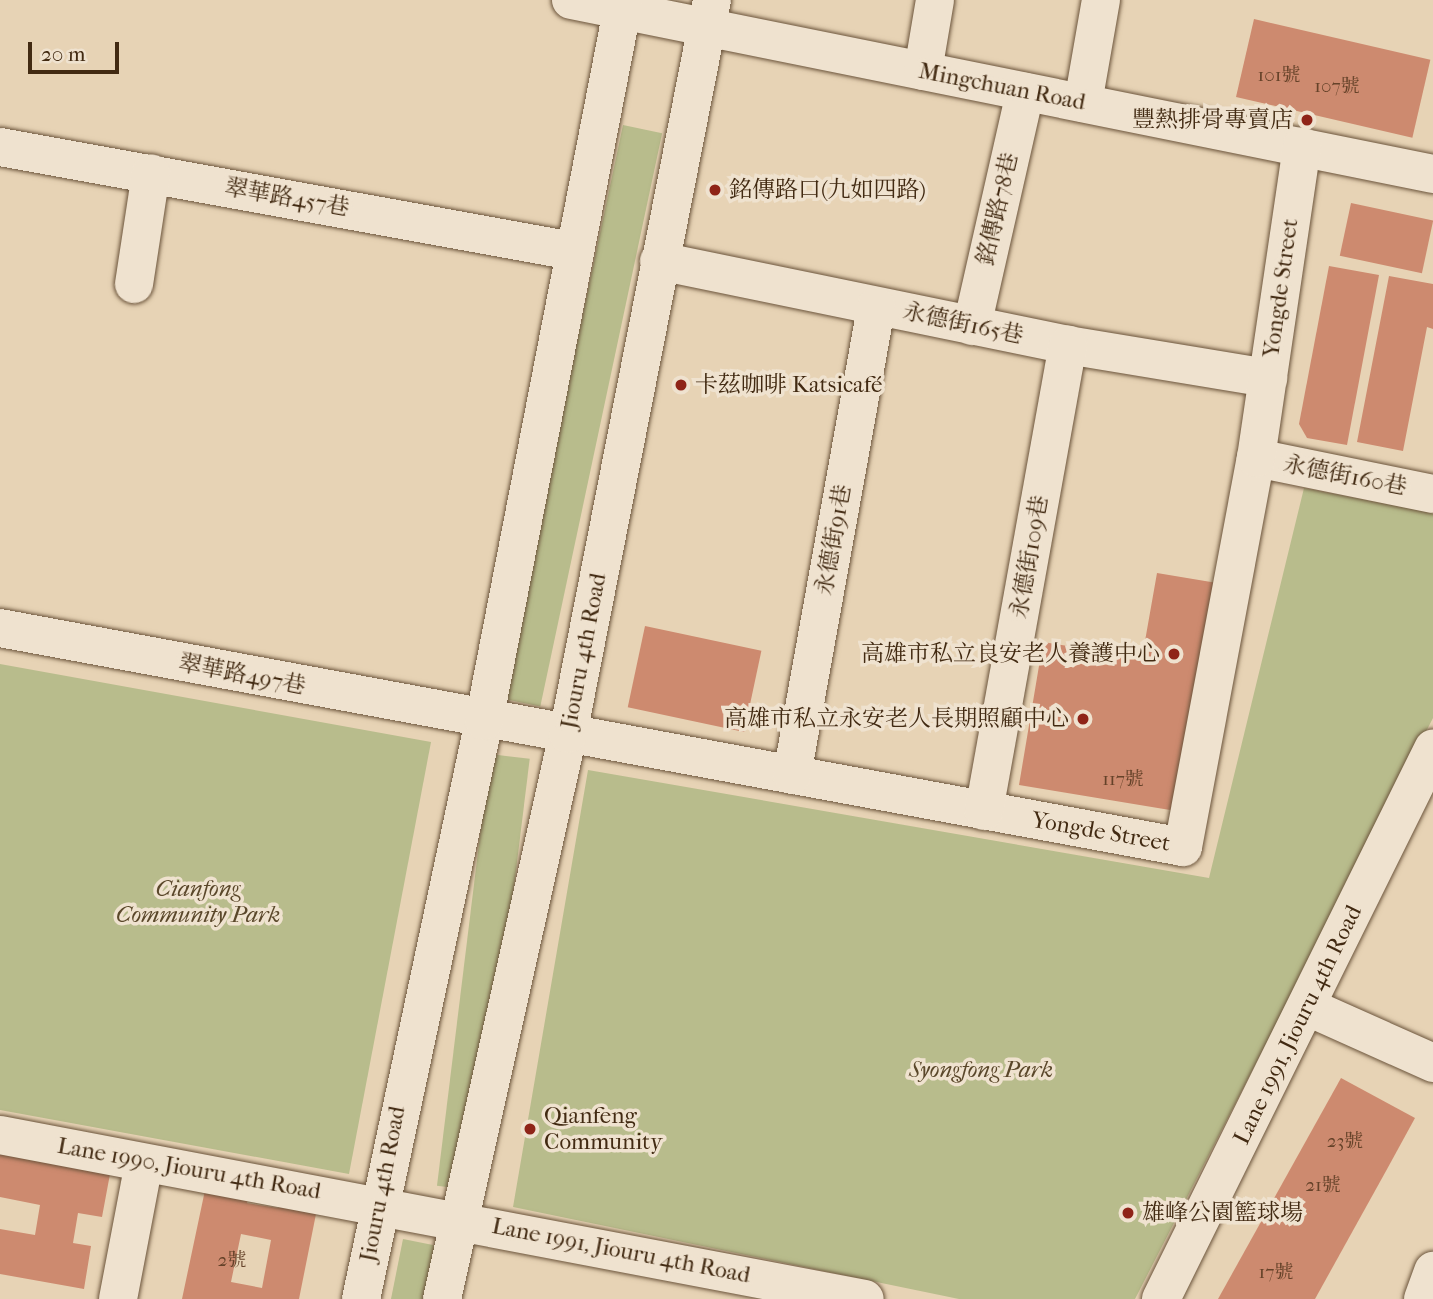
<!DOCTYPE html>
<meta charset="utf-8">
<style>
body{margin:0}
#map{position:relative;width:1433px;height:1299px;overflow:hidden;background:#e7d3b5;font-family:"IM FELL French Canon","Noto Serif TC",serif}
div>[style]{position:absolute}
.green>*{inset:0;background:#b8bc8c;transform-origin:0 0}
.building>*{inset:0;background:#cd8a6f;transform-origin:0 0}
.roads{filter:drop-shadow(0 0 2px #6b543b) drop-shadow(0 0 2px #6b543b)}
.minor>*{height:38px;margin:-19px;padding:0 19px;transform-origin:19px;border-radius:19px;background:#efe2cf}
.dots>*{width:19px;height:19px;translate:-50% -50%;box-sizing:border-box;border:4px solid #efe2cf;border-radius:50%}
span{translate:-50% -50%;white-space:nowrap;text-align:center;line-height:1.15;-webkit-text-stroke:7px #efe2cf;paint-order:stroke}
.number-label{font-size:19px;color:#654229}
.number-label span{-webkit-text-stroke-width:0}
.street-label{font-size:23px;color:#422a12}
.poi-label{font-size:23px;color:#422a12}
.right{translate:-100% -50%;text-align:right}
.left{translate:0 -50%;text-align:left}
.park-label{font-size:23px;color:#5a472a;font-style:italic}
.scale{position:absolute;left:28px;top:42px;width:91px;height:32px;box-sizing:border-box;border:4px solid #422a12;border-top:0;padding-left:9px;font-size:21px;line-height:24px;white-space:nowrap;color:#422a12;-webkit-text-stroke:5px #efe2cf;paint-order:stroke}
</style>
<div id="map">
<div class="green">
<div style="left:623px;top:125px;width:40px;height:586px;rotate:12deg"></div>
<div style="clip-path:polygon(1304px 488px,1433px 513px,1433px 718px,1135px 1299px,959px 1299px,513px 1207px,588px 770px,1209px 878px)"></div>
<div style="clip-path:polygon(0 664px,431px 742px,349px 1174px,0 1110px)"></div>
<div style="left:490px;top:754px;width:40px;height:435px;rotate:7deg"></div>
<div style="clip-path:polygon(403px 1239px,443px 1247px,432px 1299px,391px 1299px)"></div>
</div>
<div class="building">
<div style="left:1254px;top:19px;width:181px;height:80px;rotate:13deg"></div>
<div style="left:1351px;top:203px;width:84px;height:54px;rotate:12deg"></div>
<div style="clip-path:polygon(1329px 266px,1379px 275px,1347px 445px,1307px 438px,1299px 424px)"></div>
<div style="clip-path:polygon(1389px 276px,1433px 284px,1433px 329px,1427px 327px,1403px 451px,1357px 442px)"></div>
<div style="clip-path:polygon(1157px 573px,1217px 583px,1182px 812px,1019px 785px,1043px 642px,1142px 658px)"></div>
<div style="left:645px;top:626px;width:119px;height:83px;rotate:12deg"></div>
<div style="clip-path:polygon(1341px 1078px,1415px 1118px,1386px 1171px,1315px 1299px,1218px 1299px)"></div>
<div style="clip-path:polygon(0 1154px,110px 1174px,102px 1217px,78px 1213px,73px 1243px,91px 1246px,84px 1289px,0 1274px,0 1229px,35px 1235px,40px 1205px,0 1197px)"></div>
<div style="clip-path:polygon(evenodd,208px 1176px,251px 1185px,247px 1203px,278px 1208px,282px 1187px,320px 1194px,299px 1299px,182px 1299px,208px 1176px,241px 1234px,271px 1240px,262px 1288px,231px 1282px,241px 1234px)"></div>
</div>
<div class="roads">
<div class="minor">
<div style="left:571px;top:0;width:879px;rotate:11.41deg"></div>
<div style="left:923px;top:71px;width:72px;rotate:-80.4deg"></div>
<div style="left:1083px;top:103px;width:105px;rotate:-80.1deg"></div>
<div style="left:0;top:147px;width:582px;rotate:10.29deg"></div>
<div style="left:659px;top:261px;width:418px;rotate:11.6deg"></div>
<div style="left:1068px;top:345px;width:203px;rotate:9.4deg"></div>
<div style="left:134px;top:284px;width:112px;rotate:-81.3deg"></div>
<div style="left:972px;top:326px;width:240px;rotate:-77.2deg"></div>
<div style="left:1256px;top:458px;width:181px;rotate:11.5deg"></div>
<div style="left:0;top:628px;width:1203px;rotate:10.49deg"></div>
<div style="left:1183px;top:847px;width:396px;rotate:-79.4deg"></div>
<div style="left:1256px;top:458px;width:315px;rotate:-81.6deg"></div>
<div style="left:792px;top:775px;width:476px;rotate:-79.8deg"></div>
<div style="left:984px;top:811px;width:474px;rotate:-79.8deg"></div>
<div style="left:1308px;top:1007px;width:137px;rotate:24.1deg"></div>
<div style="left:0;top:1135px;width:880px;rotate:10.74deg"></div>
<div style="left:118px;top:1299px;width:138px;rotate:-79.2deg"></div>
<div style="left:361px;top:1299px;width:591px;rotate:-77.99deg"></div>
<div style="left:484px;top:721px;width:734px;rotate:-79.01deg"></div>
<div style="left:442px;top:1299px;width:579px;rotate:-77.43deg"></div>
<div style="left:568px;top:734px;width:748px;rotate:-78.9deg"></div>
<div style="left:1161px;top:1299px;width:614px;rotate:-63.69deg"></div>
<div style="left:1423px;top:1299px;width:30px;rotate:-70deg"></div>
</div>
</div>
<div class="dots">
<div style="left:1307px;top:120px;background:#8f2418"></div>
<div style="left:715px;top:190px;background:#8f2418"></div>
<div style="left:681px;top:385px;background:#8f2418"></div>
<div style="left:1174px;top:654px;background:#8f2418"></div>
<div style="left:1083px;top:719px;background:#8f2418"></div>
<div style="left:530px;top:1129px;background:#8f2418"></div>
<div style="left:1128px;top:1213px;background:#8f2418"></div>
</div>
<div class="number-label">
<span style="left:1279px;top:76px">101號</span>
<span style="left:1337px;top:87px">107號</span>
<span style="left:1123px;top:780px">117號</span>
<span style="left:1345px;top:1142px">23號</span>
<span style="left:1323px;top:1186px">21號</span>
<span style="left:232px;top:1261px">2號</span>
<span style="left:1276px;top:1273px">17號</span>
</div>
<div class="street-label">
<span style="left:1002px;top:87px;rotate:11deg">Mingchuan Road</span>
<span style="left:287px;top:198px;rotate:10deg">翠華路457巷</span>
<span style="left:998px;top:209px;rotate:-77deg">銘傳路78巷</span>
<span style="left:1281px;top:288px;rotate:-82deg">Yongde Street</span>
<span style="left:963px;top:324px;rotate:12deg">永德街165巷</span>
<span style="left:1345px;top:476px;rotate:11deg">永德街160巷</span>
<span style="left:834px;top:540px;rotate:-80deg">永德街91巷</span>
<span style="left:1030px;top:557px;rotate:-80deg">永德街109巷</span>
<span style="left:584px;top:651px;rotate:-79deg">Jiouru 4th Road</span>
<span style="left:242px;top:675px;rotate:11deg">翠華路497巷</span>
<span style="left:1101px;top:832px;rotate:10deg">Yongde Street</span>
<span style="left:1298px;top:1025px;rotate:-64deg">Lane 1991, Jiouru 4th Road</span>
<span style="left:189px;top:1169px;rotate:10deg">Lane 1990, Jiouru 4th Road</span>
<span style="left:383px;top:1184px;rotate:-79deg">Jiouru 4th Road</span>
<span style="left:621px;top:1251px;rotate:11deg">Lane 1991, Jiouru 4th Road</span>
</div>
<div class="poi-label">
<span class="right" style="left:1293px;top:120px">豐熱排骨專賣店</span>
<span class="left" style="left:729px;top:190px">銘傳路口(九如四路)</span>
<span class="left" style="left:695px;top:385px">卡茲咖啡 Katsicafé</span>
<span class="right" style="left:1160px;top:654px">高雄市私立良安老人養護中心</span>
<span class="right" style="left:1069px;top:719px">高雄市私立永安老人長期照顧中心</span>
<span class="left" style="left:544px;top:1129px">Qianfeng<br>Community</span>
<span class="left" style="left:1142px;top:1213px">雄峰公園籃球場</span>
</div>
<div class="park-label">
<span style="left:198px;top:902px">Cianfong<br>Community Park</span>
<span style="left:981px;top:1070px">Syongfong Park</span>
</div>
<div class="scale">20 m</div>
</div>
